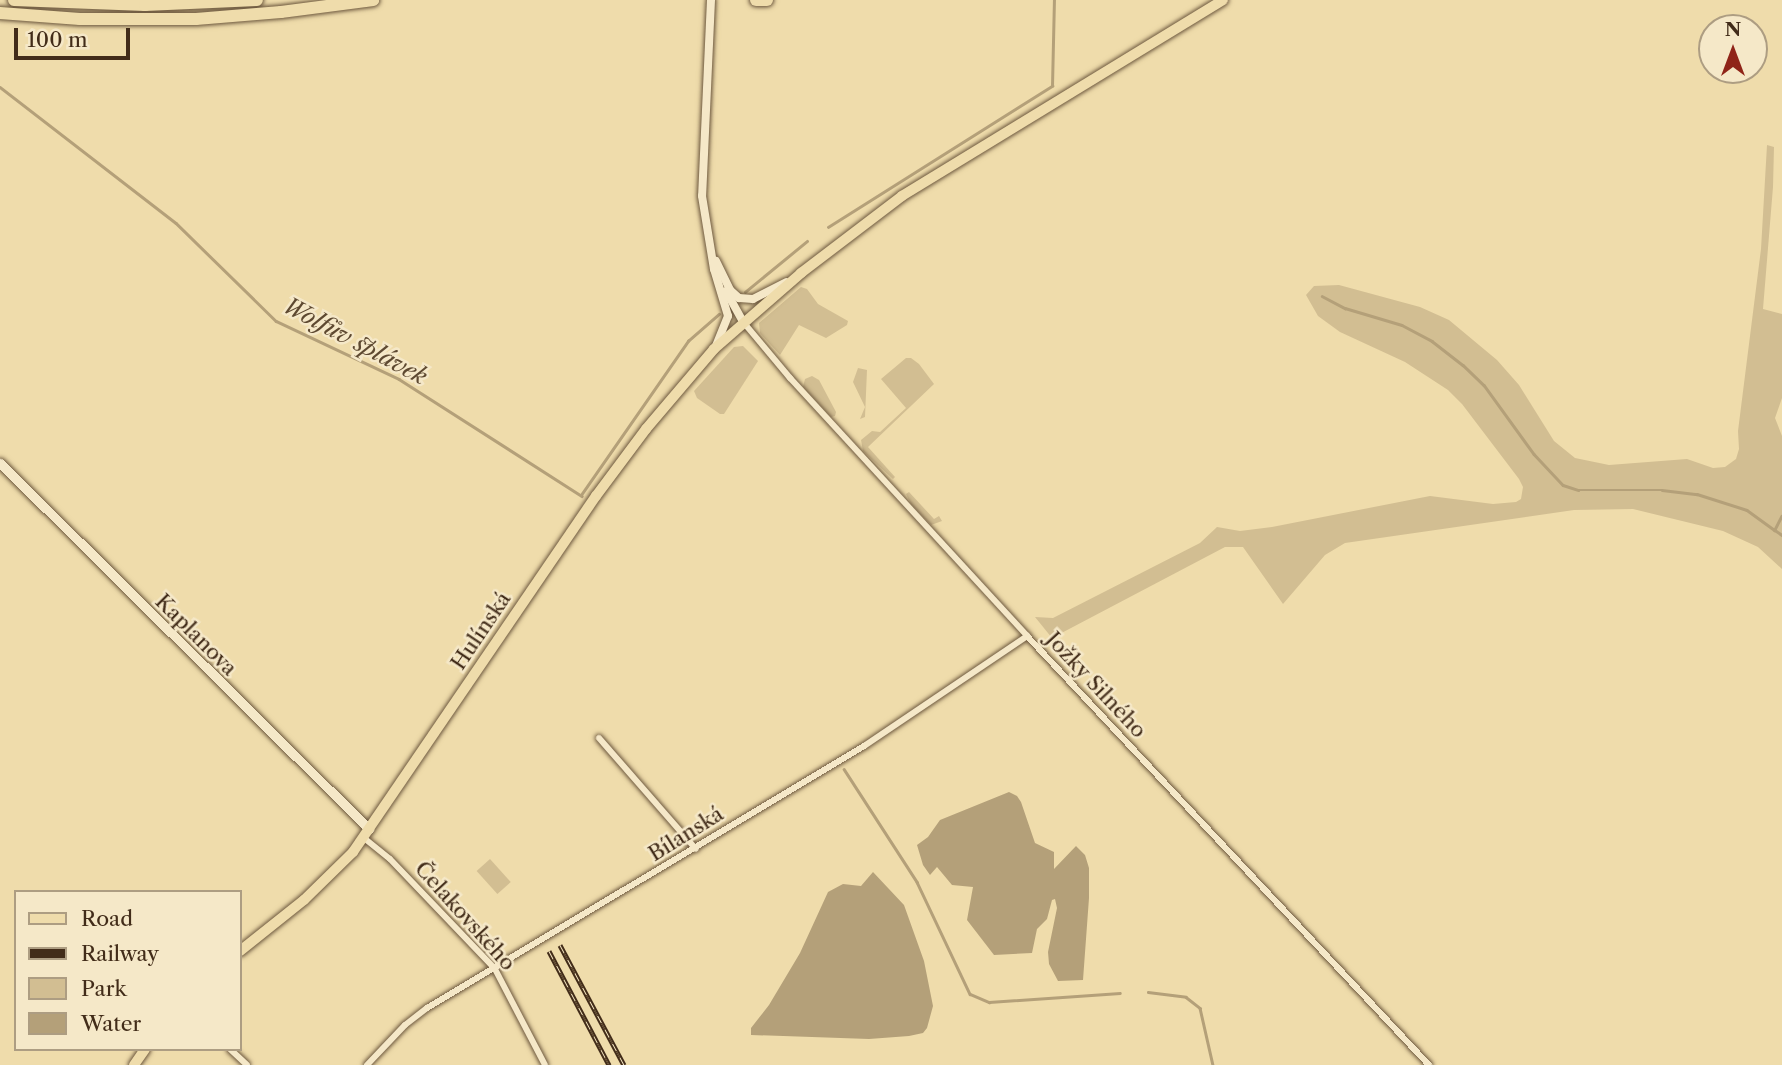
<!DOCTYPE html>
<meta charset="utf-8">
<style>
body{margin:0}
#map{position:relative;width:1782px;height:1065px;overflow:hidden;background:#efdcab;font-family:"Libre Caslon Text",serif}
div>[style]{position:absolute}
.green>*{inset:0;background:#d2be92;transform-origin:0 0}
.water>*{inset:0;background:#b4a079}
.stream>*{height:2.5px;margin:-1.25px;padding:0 1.25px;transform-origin:1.25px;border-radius:1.25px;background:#b4a079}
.roads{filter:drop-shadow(0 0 2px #6d583e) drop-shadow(0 0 2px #6d583e)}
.minor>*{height:6px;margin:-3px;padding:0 3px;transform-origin:3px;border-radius:3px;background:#f5e8c8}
.tertiary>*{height:8px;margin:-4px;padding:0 4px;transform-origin:4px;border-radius:4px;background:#f5e8c8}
.secondary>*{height:9px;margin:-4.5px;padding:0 4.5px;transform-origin:4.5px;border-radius:4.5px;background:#f5e8c8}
.primary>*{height:10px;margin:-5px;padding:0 5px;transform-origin:5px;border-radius:5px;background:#efdcab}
.motorway>*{height:12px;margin:-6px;padding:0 6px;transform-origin:6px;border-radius:6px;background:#efdcab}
.rail>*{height:5px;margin-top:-2.5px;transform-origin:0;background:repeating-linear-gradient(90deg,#f5e8c8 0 8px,#422c19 0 16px);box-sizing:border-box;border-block:2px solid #422c19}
span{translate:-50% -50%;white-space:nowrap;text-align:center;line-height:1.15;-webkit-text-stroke:5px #f5e8c8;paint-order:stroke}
.street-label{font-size:21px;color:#422c19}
.water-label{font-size:23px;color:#5e4931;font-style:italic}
.legend{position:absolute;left:14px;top:890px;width:228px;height:161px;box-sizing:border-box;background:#f5e8c8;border:2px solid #ad9d82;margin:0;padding:9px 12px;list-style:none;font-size:21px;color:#422c19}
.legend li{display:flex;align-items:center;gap:14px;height:35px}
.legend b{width:35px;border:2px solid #ad9d82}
.north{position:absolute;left:1698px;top:14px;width:70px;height:70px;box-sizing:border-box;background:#f5e8c8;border:2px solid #ad9d82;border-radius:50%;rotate:0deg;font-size:19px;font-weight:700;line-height:28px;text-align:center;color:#422c19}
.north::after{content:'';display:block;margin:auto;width:24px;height:32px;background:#8f2418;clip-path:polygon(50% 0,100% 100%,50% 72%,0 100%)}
.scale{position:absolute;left:14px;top:28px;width:116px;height:32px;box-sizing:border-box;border:4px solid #422c19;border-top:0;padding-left:9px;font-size:21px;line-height:24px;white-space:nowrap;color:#422c19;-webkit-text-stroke:5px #f5e8c8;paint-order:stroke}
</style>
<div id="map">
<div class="green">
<div style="clip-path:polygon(1767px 145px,1774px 147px,1773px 187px,1763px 309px,1782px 314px,1782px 398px,1775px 418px,1782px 436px,1782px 569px,1758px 547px,1723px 531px,1633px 509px,1574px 510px,1345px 543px,1325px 555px,1283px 604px,1243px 547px,1225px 547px,1052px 638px,1035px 617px,1053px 618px,1200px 543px,1217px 527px,1240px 531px,1272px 527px,1430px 496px,1493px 504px,1516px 502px,1521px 499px,1523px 487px,1519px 479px,1462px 404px,1448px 390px,1405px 362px,1340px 332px,1318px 316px,1306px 295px,1314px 286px,1339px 285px,1420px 307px,1449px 320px,1497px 360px,1519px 385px,1554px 441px,1575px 458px,1609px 465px,1687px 459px,1713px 468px,1725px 467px,1736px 459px,1739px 449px,1738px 431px,1761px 249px)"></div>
<div style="clip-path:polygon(801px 287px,807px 289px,818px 304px,848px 321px,847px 325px,826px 338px,799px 325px,780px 355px,760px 333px,759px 323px)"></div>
<div style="clip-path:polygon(743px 346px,758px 361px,724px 414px,720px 414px,697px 398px,694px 391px,734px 347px)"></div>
<div style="clip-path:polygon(906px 358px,911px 358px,919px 364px,934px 384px,868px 447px,895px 477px,893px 479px,863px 451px,861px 440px,872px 431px,880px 432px,906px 408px,881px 379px)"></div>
<div style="clip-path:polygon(858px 368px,867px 370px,865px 417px,860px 419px,865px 407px,853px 382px)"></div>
<div style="clip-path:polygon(812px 376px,819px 380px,836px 412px,835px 416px,831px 417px,803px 387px,805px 379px)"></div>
<div style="clip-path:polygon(909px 492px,934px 519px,939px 516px,942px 521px,931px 525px,911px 504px,906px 494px)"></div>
<div style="left:490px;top:859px;width:31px;height:18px;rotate:48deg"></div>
</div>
<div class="water">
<div style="clip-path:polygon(1009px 792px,1017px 796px,1021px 802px,1035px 843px,1054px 852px,1054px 869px,1076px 846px,1085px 855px,1089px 868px,1089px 898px,1083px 980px,1058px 981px,1049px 964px,1048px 952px,1057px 908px,1055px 899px,1052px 900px,1047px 919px,1037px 929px,1032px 953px,994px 955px,967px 920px,973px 887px,952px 885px,937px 867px,930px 875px,923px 865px,917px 845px,928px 837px,940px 820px)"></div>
<div style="clip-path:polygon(873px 872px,904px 905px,924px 961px,933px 1006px,927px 1028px,923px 1033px,909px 1036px,869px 1039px,751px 1035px,751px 1028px,769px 1005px,800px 953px,828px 892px,843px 884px,861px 886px)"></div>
</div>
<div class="stream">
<div style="left:0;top:87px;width:222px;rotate:37.7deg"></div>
<div style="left:176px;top:223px;width:140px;rotate:44.4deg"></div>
<div style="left:276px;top:321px;width:136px;rotate:25.2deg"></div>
<div style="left:399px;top:379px;width:217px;rotate:32.6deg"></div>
<div style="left:828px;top:227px;width:265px;rotate:-32.2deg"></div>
<div style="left:1052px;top:86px;width:86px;rotate:-88.7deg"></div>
<div style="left:745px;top:292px;width:80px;rotate:-39.4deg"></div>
<div style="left:1322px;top:296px;width:26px;rotate:28deg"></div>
<div style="left:1345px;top:308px;width:59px;rotate:16.6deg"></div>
<div style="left:1402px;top:325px;width:34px;rotate:28deg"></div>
<div style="left:1432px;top:341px;width:39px;rotate:38deg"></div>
<div style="left:1463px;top:365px;width:29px;rotate:44deg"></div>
<div style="left:1484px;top:385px;width:85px;rotate:54.1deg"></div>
<div style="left:1534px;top:454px;width:42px;rotate:46.9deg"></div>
<div style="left:1563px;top:485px;width:16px;rotate:18deg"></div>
<div style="left:1578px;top:490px;width:84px"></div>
<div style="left:1662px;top:490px;width:35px;rotate:7deg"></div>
<div style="left:1697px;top:494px;width:52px;rotate:17.7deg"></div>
<div style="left:1747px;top:510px;width:34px;rotate:36deg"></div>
<div style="left:581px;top:495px;width:188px;rotate:-55.2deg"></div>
<div style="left:688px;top:341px;width:41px;rotate:-41.1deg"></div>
<div style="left:1782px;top:516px;width:16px;rotate:117deg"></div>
<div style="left:1775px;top:530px;width:9px;rotate:36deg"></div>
<div style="left:844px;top:769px;width:135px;rotate:57.1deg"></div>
<div style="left:917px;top:882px;width:124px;rotate:64.7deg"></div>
<div style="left:970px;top:994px;width:21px;rotate:23deg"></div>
<div style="left:989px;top:1002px;width:131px;rotate:-3.9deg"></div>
<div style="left:1148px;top:992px;width:38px;rotate:7deg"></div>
<div style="left:1186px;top:997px;width:18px;rotate:38deg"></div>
<div style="left:1200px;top:1008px;width:58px;rotate:77.2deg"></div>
</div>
<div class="roads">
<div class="minor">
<div style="left:744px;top:323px;width:72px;rotate:50.1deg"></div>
<div style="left:790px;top:378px;width:350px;rotate:47.4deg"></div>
<div style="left:1027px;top:636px;width:588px;rotate:46.86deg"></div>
<div style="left:599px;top:738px;width:147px;rotate:48.9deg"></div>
<div style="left:364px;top:838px;width:33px;rotate:39deg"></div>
<div style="left:390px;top:859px;width:152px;rotate:46.3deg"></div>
<div style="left:495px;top:969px;width:108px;rotate:62.5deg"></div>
<div style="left:230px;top:1049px;width:23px;rotate:43deg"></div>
<div style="left:367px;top:1065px;width:55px;rotate:-46.5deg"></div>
<div style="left:405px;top:1025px;width:28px;rotate:-38deg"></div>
<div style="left:427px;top:1008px;width:510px;rotate:-30.94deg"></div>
<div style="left:864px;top:746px;width:197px;rotate:-34deg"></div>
</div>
<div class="tertiary">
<div style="left:711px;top:0;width:196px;rotate:92.6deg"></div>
<div style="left:702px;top:196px;width:74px;rotate:80.7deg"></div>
<div style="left:714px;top:269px;width:49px;rotate:73.4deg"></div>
<div style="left:728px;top:316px;width:35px;rotate:112deg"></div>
<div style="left:716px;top:261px;width:32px;rotate:64deg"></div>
<div style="left:730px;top:290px;width:12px;rotate:42deg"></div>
<div style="left:739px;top:298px;width:14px;rotate:4deg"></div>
<div style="left:753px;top:299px;width:37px;rotate:-27deg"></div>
<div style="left:726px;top:291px;width:37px;rotate:61deg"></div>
</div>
<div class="secondary">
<div style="left:0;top:463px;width:520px;rotate:44.77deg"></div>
</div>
<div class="primary">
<div style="left:240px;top:951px;width:82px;rotate:-38.6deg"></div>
<div style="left:304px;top:900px;width:69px;rotate:-44.4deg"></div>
<div style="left:353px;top:852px;width:431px;rotate:-55.7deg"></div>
<div style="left:596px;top:496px;width:84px;rotate:-53.3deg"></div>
<div style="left:646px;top:429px;width:105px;rotate:-49.6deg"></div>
<div style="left:714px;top:349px;width:116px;rotate:-41.1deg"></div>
<div style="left:801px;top:273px;width:127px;rotate:-37.3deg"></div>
<div style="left:902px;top:196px;width:376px;rotate:-31.4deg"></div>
<div style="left:134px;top:1065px;width:19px;rotate:-55deg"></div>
</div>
<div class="motorway">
<div style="left:14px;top:0;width:131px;rotate:2.2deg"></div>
<div style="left:145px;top:5px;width:112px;rotate:-2.6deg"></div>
<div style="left:756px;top:0;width:11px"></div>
<div style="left:0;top:13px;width:80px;rotate:4.3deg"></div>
<div style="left:80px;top:19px;width:116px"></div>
<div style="left:196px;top:19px;width:85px;rotate:-4.7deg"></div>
<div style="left:281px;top:12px;width:93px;rotate:-7.4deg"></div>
</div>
</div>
<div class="rail">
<div style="left:560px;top:945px;width:136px;rotate:61.9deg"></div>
<div style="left:549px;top:951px;width:129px;rotate:62.2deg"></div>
</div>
<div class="street-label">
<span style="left:481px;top:631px;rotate:-56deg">Hulínská</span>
<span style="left:196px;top:635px;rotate:45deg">Kaplanova</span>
<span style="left:1096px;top:685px;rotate:47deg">Jožky Silného</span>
<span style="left:686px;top:834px;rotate:-32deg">Bílanská</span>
<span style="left:465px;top:916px;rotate:48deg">Čelakovského</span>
</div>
<div class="water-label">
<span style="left:355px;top:341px;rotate:28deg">Wolfův splávek</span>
</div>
<ul class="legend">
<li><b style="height:9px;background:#efdcab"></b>Road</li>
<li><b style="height:9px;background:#422c19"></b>Railway</li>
<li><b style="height:19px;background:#d2be92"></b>Park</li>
<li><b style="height:19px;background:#b4a079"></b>Water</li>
</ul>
<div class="north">N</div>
<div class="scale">100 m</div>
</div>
